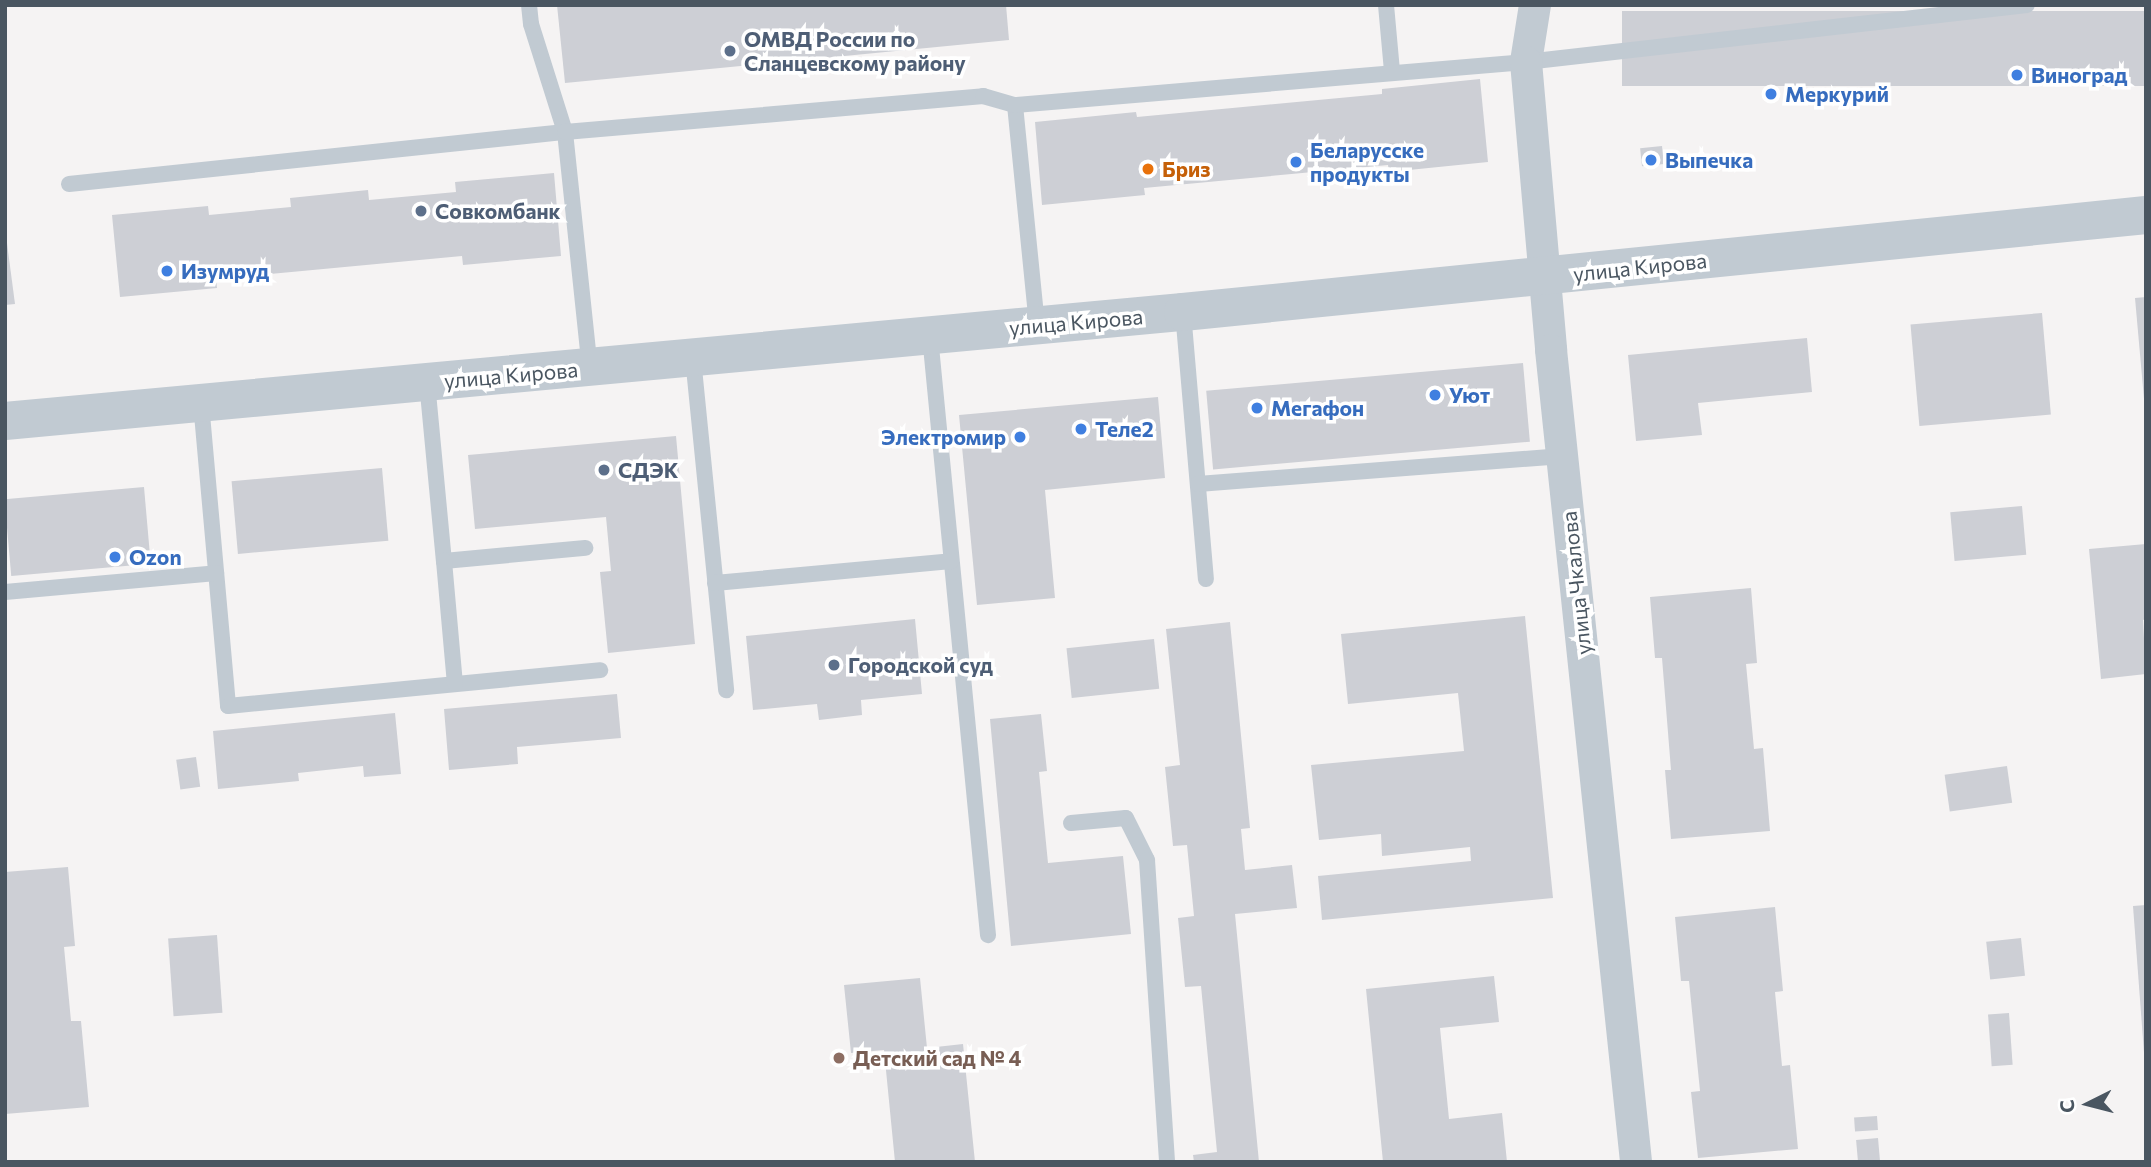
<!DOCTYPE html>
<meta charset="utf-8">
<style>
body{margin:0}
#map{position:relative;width:2151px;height:1167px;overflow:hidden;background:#f5f3f3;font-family:Commissioner,sans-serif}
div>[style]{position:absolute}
.building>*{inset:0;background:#cdcfd5;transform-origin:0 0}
.service>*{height:16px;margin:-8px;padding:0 8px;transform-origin:8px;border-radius:8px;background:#c1cad2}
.minor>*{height:32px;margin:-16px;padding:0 16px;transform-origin:16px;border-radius:16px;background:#c1cad2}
.tertiary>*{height:38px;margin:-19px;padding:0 19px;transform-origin:19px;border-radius:19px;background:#c1cad2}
.dots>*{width:19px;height:19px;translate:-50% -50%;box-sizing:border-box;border:4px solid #fff;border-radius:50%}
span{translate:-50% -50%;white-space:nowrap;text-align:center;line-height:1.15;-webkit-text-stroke:7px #fff;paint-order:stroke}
.service-label{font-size:21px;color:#4e5e75;font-weight:700}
.left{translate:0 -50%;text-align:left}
.shop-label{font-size:21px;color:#366cbe;font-weight:700}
.right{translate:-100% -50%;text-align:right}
.food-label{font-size:21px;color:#c56008;font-weight:700}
.street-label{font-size:21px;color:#4a5661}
.education-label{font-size:21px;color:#785e54;font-weight:700}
.frame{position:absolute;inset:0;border:7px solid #4a5661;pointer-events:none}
.north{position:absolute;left:2053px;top:1069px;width:70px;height:70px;-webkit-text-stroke:5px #fff;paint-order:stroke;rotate:264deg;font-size:19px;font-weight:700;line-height:28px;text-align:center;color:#4a5661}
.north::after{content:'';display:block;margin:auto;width:24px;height:32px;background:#4a5661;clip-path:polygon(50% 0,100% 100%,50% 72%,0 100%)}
</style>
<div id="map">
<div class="building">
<div style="clip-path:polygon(557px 5px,1006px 5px,1009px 40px,565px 83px)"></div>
<div style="left:2146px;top:11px;width:75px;height:524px;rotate:90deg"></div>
<div style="clip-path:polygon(1480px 79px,1488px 162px,1389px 172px,1388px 165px,1144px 188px,1145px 195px,1042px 205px,1035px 122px,1136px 112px,1137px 117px,1382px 94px,1382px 89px)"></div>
<div style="left:1662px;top:146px;width:18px;height:22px;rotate:84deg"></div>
<div style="clip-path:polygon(554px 173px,561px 256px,463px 265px,462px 256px,216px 279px,217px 288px,120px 297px,112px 215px,208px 206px,209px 215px,291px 207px,290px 198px,368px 190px,369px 200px,456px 192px,455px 182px)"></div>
<div style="clip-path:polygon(5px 228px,15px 304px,5px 305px)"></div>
<div style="clip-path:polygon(2146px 297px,2146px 399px,2144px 399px,2135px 298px)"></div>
<div style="left:2042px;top:313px;width:102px;height:132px;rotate:85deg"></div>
<div style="clip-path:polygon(1807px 338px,1812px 392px,1698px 403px,1702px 435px,1636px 441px,1628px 355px)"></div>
<div style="left:1523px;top:363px;width:79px;height:318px;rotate:85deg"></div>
<div style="clip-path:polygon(1158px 397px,1165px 478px,1045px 490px,1055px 598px,977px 605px,959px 415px)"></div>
<div style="clip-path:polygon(676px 436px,695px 644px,608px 653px,600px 572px,611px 571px,606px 517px,475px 529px,468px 455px)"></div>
<div style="left:382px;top:468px;width:73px;height:151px;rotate:85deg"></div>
<div style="left:144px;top:487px;width:77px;height:140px;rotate:85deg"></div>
<div style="left:2022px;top:506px;width:49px;height:72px;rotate:85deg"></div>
<div style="clip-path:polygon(2146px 544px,2146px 619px,2143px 620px,2146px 674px,2101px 679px,2089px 549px)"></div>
<div style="clip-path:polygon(1751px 588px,1757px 663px,1746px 664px,1754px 749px,1763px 748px,1770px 831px,1671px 839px,1665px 770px,1671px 770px,1662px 658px,1655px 658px,1650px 597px)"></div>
<div style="clip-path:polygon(1525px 616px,1553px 898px,1322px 920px,1318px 876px,1471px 861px,1470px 847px,1382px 856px,1381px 834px,1319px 840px,1311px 765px,1464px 751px,1458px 693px,1348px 704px,1341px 634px)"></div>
<div style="clip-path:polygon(915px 619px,922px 694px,861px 700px,862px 715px,819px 720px,817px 704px,753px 710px,746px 636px)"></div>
<div style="clip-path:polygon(1230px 622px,1250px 828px,1241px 829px,1245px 870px,1292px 865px,1297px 908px,1235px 914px,1259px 1162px,1194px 1162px,1193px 1155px,1217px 1152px,1201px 986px,1185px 987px,1178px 918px,1194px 916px,1187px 845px,1173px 846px,1165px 767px,1180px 765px,1166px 629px)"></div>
<div style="left:1154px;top:639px;width:50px;height:88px;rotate:84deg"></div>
<div style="clip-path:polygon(617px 694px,621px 738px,517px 747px,518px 764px,449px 770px,444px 709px)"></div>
<div style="clip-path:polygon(395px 713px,401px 774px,364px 777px,363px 766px,298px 773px,299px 781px,218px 789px,213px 731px)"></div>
<div style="clip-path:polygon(1041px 714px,1047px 771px,1039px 772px,1048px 863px,1123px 856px,1131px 934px,1011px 946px,990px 719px)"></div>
<div style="left:196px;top:757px;width:30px;height:20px;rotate:82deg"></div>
<div style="left:2007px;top:766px;width:37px;height:63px;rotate:82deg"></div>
<div style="clip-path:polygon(68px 867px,75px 946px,64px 947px,71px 1021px,81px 1021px,89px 1107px,5px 1114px,5px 872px)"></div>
<div style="clip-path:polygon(2146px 905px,2146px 1053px,2144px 1053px,2133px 906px)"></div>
<div style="clip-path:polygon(1775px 907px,1783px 991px,1775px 992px,1782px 1066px,1790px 1065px,1798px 1149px,1698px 1158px,1691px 1092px,1700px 1091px,1689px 981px,1681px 981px,1675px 917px)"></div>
<div style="left:217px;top:935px;width:78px;height:49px;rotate:86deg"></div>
<div style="left:2021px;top:938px;width:38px;height:35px;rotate:84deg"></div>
<div style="clip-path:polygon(1494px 976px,1499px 1022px,1440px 1028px,1449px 1119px,1502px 1113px,1507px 1162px,1383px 1162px,1366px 989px)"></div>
<div style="clip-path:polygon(920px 978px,927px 1048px,963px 1044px,975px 1162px,895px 1162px,884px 1050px,851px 1053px,844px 985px)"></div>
<div style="left:2009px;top:1013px;width:52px;height:21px;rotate:86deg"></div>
<div style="left:1877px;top:1116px;width:14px;height:23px;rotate:86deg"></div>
<div style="left:1878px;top:1138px;width:24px;height:22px;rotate:85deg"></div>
</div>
<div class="service">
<div style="left:529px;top:5px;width:19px;rotate:84deg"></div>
<div style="left:531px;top:24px;width:113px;rotate:72.5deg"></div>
<div style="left:565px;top:132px;width:237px;rotate:84deg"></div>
<div style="left:1386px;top:5px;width:66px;rotate:84.8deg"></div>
<div style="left:1015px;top:105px;width:221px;rotate:84.3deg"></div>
<div style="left:69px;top:184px;width:499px;rotate:-6deg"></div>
<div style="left:565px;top:132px;width:420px;rotate:-4.9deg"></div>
<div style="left:983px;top:96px;width:33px;rotate:16deg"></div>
<div style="left:1015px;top:105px;width:513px;rotate:-4.81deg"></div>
<div style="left:1526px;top:62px;width:504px;rotate:-6.49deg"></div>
<div style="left:1183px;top:312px;width:268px;rotate:85.1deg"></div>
<div style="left:930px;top:336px;width:602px;rotate:84.47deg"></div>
<div style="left:693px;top:358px;width:334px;rotate:84.3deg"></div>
<div style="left:427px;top:382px;width:180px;rotate:84.6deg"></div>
<div style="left:444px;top:561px;width:142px;rotate:-5.3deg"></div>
<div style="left:201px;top:403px;width:304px;rotate:84.9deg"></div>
<div style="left:228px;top:706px;width:374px;rotate:-5.5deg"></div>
<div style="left:1198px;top:484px;width:366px;rotate:-4.4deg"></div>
<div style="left:444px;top:561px;width:123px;rotate:84.9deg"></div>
<div style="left:715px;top:583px;width:237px;rotate:-5.3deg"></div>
<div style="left:5px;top:592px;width:212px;rotate:-5.1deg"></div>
<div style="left:1071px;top:823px;width:55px;rotate:-5.2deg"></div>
<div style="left:1126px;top:818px;width:47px;rotate:63.4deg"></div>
<div style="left:1147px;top:860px;width:303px;rotate:86.2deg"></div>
</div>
<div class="minor">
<div style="left:1535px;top:5px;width:58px;rotate:99deg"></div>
<div style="left:1526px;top:62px;width:289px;rotate:85deg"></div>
<div style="left:1551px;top:350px;width:816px;rotate:84.02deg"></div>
</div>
<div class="tertiary">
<div style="left:5px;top:421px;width:1183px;rotate:-5.29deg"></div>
<div style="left:1183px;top:312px;width:968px;rotate:-5.75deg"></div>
</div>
<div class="dots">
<div style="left:730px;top:51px;background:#5c6f8a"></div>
<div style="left:2017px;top:75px;background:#3f7fe0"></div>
<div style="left:1771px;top:94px;background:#3f7fe0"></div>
<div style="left:1651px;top:160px;background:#3f7fe0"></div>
<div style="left:1296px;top:162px;background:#3f7fe0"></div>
<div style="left:1148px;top:169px;background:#e8710a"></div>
<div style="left:421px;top:211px;background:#5c6f8a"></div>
<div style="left:167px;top:271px;background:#3f7fe0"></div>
<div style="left:1435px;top:395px;background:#3f7fe0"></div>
<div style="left:1257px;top:408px;background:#3f7fe0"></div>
<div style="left:1081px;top:429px;background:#3f7fe0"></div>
<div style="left:1020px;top:437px;background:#3f7fe0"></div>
<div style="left:604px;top:470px;background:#5c6f8a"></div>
<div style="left:115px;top:557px;background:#3f7fe0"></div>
<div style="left:834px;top:665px;background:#5c6f8a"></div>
<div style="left:839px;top:1058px;background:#8d6e63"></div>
</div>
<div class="service-label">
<span class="left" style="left:744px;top:51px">ОМВД России по<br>Сланцевскому району</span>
<span class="left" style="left:435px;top:211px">Совкомбанк</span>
<span class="left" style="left:618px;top:470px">СДЭК</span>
<span class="left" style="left:848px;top:665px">Городской суд</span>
</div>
<div class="shop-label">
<span class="left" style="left:2031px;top:75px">Виноград</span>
<span class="left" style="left:1785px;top:94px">Меркурий</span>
<span class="left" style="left:1310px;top:162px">Беларусске<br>продукты</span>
<span class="left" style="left:1665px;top:160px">Выпечка</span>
<span class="left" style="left:181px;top:271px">Изумруд</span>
<span class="left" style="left:1449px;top:395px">Уют</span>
<span class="left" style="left:1271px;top:408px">Мегафон</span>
<span class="left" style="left:1095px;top:429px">Теле2</span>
<span class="right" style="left:1006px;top:437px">Электромир</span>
<span class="left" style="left:129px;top:557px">Ozon</span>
</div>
<div class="food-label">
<span class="left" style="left:1162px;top:169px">Бриз</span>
</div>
<div class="street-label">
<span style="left:1640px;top:267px;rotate:-6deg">улица Кирова</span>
<span style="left:1076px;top:322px;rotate:-5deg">улица Кирова</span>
<span style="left:511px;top:375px;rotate:-5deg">улица Кирова</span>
<span style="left:1576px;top:583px;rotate:-96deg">улица Чкалова</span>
</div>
<div class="education-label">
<span class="left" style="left:853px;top:1058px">Детский сад № 4</span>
</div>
<div class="frame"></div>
<div class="north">С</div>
</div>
